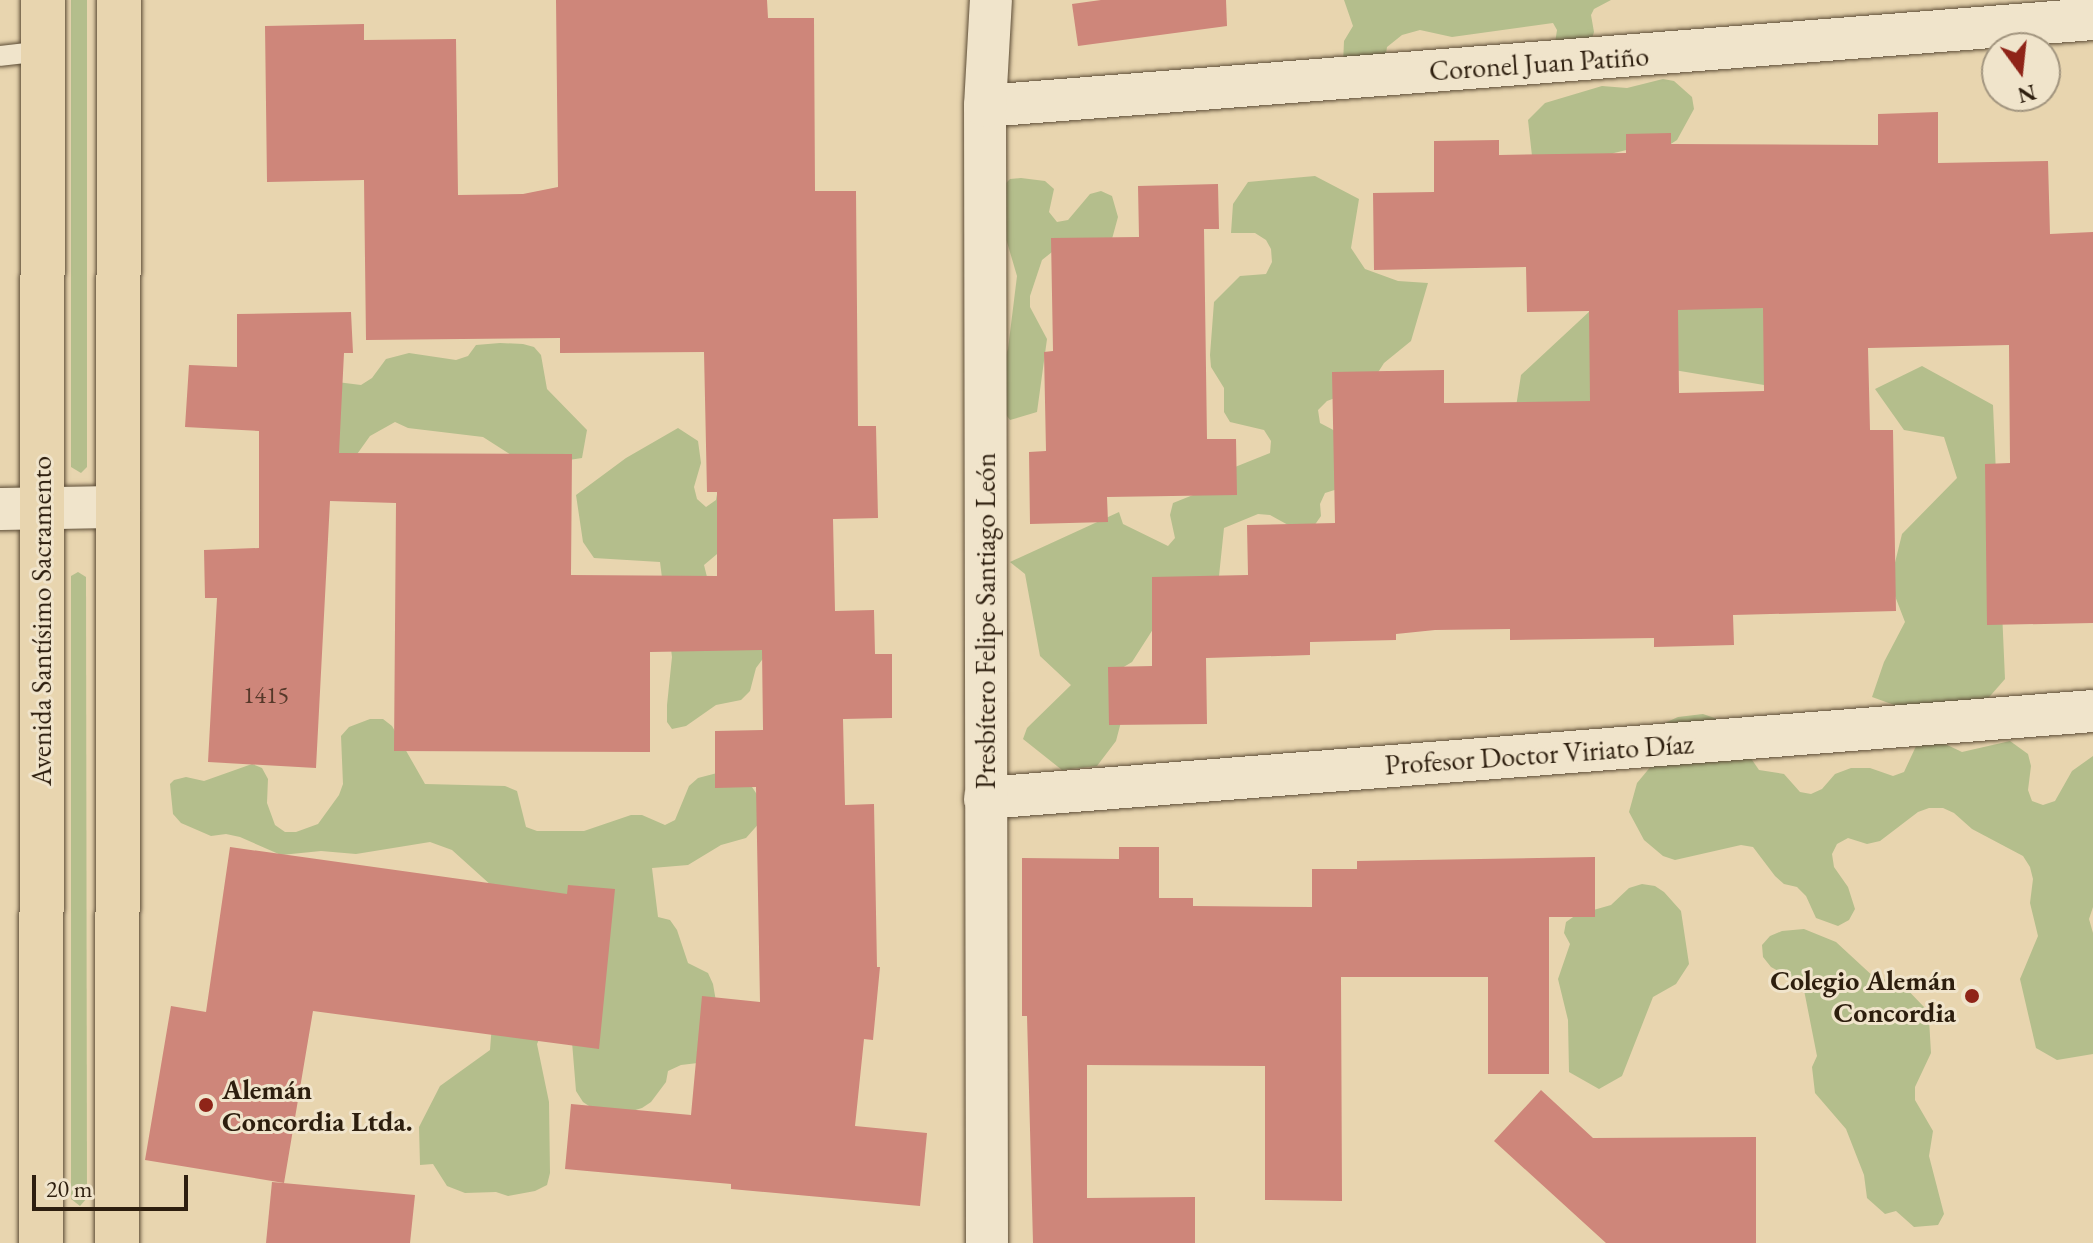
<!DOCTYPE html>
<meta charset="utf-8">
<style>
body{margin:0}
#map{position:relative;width:2093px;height:1243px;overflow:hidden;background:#e8d5af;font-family:"EB Garamond",serif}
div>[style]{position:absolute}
.green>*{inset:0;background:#b4be8c}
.building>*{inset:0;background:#ce867a}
.roads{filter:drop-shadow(0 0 2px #5c4c36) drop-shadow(0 0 2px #5c4c36)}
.service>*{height:20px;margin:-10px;padding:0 10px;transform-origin:10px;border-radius:10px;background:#f0e4cb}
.minor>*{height:42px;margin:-21px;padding:0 21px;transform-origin:21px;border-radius:21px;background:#f0e4cb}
.primary>*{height:44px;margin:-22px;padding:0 22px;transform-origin:22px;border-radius:22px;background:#e8d5af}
.dots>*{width:22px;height:22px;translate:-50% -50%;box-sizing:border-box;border:4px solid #f0e4cb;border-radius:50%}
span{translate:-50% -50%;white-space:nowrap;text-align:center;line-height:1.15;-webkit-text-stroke:6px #f0e4cb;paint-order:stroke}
.number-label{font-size:24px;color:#553829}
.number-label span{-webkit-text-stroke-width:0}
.street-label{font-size:28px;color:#2d1e0e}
.poi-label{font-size:28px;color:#2d1e0e;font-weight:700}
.right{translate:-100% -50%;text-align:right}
.left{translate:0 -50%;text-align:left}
.north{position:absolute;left:1981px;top:32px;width:80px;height:80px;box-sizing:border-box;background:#f0e4cb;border:2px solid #a2957f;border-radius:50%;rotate:165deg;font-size:22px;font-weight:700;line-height:32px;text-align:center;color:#2d1e0e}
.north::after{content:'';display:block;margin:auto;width:28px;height:36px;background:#8f2418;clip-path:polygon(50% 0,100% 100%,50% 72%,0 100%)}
.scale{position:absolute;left:32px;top:1175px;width:156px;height:36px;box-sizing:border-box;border:4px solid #2d1e0e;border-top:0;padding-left:10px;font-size:24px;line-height:28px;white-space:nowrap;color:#2d1e0e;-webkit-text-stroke:6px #f0e4cb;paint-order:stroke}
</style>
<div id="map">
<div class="green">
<div style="clip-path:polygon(71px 0,87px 0,87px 467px,81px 473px,71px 467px)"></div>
<div style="clip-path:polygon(1344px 0,1611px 0,1594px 9px,1591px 15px,1594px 32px,1590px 44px,1555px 43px,1557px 30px,1553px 23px,1452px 37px,1420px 30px,1402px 35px,1387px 47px,1386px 54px,1343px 64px,1344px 41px,1353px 26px)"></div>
<div style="clip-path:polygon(1663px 79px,1674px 81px,1692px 97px,1694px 109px,1677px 140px,1666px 147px,1639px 147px,1614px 153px,1593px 165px,1532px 156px,1528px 120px,1545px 103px,1602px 86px,1627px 88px)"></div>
<div style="clip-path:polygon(1315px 176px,1359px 199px,1351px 248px,1365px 269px,1398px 281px,1428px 283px,1411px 341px,1384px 363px,1370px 385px,1327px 401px,1318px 410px,1320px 423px,1341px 434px,1360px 482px,1325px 493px,1320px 504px,1321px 516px,1314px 526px,1290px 526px,1270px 515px,1258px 514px,1224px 528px,1219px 576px,1157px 623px,1132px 662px,1122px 668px,1122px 718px,1116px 741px,1097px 766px,1062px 770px,1023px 739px,1027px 728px,1071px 685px,1040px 656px,1025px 574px,1010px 562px,1119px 512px,1123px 524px,1168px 546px,1175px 538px,1170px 515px,1173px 503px,1198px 493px,1235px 467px,1270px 453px,1271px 441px,1264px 430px,1230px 422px,1224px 412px,1224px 388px,1211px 367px,1210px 355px,1214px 302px,1240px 276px,1266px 274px,1272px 262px,1271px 249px,1266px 240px,1255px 233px,1231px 233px,1233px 204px,1248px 182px)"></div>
<div style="clip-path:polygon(1021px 178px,1045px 181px,1054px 189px,1049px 212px,1057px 222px,1068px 220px,1090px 194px,1101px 191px,1112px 196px,1118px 217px,1112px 239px,1052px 252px,1042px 260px,1030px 296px,1030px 307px,1047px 339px,1037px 412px,1010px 420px,991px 395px,1008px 349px,1017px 276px,1007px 242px,996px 221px,1001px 188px,1010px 179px)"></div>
<div style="clip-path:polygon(1748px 285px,1782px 337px,1764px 385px,1662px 368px,1613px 399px,1515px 413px,1521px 375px,1591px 310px)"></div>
<div style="clip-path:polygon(500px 343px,523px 344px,534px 347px,541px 355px,547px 389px,587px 430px,582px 458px,549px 463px,519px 460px,483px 437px,408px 428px,395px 422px,370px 436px,355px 457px,331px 463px,337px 382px,361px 385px,372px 378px,386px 359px,409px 353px,456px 360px,468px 356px,476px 345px)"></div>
<div style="clip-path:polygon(1922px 366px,1993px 405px,2005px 679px,1977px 711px,1911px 711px,1872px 697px,1884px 662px,1905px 622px,1890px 583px,1902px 534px,1957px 478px,1944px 437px,1904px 430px,1875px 389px)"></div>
<div style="clip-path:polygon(678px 428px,698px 441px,701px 463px,694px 487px,697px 499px,706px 507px,716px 500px,718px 488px,723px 549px,704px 565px,707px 577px,784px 630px,756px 668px,750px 691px,741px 700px,716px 705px,686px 726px,672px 729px,667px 722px,667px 705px,672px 657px,660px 562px,594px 558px,583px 542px,576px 495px,626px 458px)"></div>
<div style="clip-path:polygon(78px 572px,86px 577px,87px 1198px,80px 1206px,71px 1199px,71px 576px)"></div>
<div style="clip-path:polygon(1703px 714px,1726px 722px,1759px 770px,1784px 774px,1800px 792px,1811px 794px,1822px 789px,1835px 774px,1851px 768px,1870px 768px,1893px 776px,1904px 772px,1917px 744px,1941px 742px,1962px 752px,2010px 741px,2028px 754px,2031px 766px,2028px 790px,2032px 801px,2043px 805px,2055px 801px,2072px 771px,2093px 756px,2093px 907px,2089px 919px,2093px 933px,2093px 1054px,2057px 1060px,2036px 1048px,2020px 979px,2038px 936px,2030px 903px,2033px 879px,2030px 867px,2023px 856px,1972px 829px,1954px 813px,1943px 808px,1929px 808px,1918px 812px,1880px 841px,1867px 844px,1848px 838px,1837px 844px,1832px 854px,1834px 867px,1848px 887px,1855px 909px,1849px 920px,1838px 926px,1816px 918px,1806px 896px,1797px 887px,1784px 884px,1775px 876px,1753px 847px,1741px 845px,1675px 860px,1663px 856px,1644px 840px,1629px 812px,1637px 783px,1652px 765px,1660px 732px,1667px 722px,1678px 717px)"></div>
<div style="clip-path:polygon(370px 719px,383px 719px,392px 726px,425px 784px,505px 786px,517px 791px,526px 827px,537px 831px,584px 831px,631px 815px,642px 815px,665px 825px,675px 820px,689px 786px,698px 778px,721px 772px,752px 787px,758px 796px,762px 820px,746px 838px,721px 845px,688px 865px,652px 868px,658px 917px,670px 920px,677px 930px,688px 963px,708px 973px,713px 984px,717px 1007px,706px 1062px,681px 1065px,668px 1071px,666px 1082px,651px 1102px,642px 1108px,629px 1112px,592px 1108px,583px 1102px,576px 1091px,572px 1042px,542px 1033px,537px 1044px,549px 1102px,550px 1173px,547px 1185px,535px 1191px,508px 1196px,496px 1192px,465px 1193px,447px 1186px,433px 1164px,420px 1165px,419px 1127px,440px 1086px,490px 1050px,502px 895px,452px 850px,430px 842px,356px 854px,321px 851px,281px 855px,240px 837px,226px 834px,211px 836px,181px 823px,173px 814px,170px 784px,174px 780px,186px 777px,204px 781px,252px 764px,262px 768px,268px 779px,267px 803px,275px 825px,285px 832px,296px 832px,318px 824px,339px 795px,343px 784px,341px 736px,349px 727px)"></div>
<div style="clip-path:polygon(1642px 884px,1655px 886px,1664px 892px,1681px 911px,1689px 964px,1676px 984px,1653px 997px,1622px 1076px,1599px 1089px,1569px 1072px,1568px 1020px,1558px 979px,1570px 944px,1564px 933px,1566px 922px,1576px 915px,1611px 905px,1629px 888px)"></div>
<div style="clip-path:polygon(1804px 929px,1836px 942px,1875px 978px,1900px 982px,1925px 1008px,1929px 1019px,1931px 1053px,1915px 1087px,1915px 1100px,1933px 1131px,1929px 1156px,1944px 1214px,1938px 1225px,1914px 1227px,1896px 1211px,1885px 1214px,1867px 1198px,1864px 1175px,1846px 1129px,1815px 1093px,1812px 1067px,1817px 1056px,1803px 985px,1771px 967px,1763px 957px,1762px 945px,1770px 936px,1782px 931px)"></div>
</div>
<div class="building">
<div style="clip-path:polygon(556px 0,767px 0,768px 18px,814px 18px,815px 191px,856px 191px,858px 426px,876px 426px,878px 518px,833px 519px,835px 611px,874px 610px,875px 654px,892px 654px,892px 718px,843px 719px,845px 805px,874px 804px,877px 967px,880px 967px,873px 1040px,864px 1039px,855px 1126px,927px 1133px,920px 1206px,731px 1189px,731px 1184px,565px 1169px,571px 1104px,691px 1115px,702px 996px,760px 1002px,756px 787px,715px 788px,715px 731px,763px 730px,762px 650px,650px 652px,650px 752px,394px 751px,396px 503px,330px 501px,316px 768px,208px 762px,217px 598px,205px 598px,204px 550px,259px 548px,259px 431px,185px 427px,189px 365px,237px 367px,237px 314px,351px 312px,353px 353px,344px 353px,339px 453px,572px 454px,571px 575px,717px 576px,717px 492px,707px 492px,704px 352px,560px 353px,560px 338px,366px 340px,364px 180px,267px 182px,265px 26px,364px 24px,364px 40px,456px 39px,458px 195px,523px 194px,558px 187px)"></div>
<div style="clip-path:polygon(1101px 0,1226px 0,1227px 26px,1078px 46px,1072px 4px)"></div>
<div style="clip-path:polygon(evenodd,1938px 112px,1938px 163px,2048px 161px,2050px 234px,2093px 232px,2093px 623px,1987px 625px,1985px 464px,2010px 463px,2009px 345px,1868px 348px,1870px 430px,1893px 430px,1896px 611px,1733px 615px,1734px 645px,1654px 647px,1654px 638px,1510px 640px,1510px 629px,1435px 630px,1396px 634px,1396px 640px,1310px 642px,1310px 655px,1206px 658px,1207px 724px,1109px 725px,1108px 667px,1152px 666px,1152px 577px,1248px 575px,1247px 525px,1335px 523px,1332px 372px,1444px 370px,1444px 403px,1590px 401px,1589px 311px,1527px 312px,1526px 267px,1374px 270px,1373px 193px,1434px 192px,1434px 141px,1499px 140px,1499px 155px,1626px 153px,1626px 134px,1671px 133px,1671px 144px,1878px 145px,1878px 114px,1938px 112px,1763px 308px,1764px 391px,1679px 393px,1678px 310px,1763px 308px)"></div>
<div style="clip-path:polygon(1218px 184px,1219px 229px,1204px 229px,1207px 439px,1236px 439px,1237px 495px,1107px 497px,1108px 522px,1030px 524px,1029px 452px,1046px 451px,1044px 352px,1053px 351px,1051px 238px,1139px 237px,1138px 186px)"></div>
<div style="clip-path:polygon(230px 847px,567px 894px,568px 885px,615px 889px,599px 1049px,313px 1011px,284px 1183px,145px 1160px,171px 1006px,206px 1012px)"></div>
<div style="clip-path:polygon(1119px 847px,1159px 847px,1159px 898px,1193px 898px,1193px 906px,1312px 907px,1312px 869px,1357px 869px,1357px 861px,1595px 857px,1595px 917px,1549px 917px,1549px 1074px,1488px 1074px,1488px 977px,1341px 977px,1342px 1201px,1265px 1200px,1265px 1066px,1087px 1065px,1087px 1198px,1195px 1197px,1195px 1243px,1033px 1243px,1027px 1016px,1022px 1016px,1022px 858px,1119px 859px)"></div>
<div style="clip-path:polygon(1541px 1090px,1593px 1138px,1756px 1137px,1756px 1243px,1606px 1243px,1494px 1141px)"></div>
<div style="clip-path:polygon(272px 1182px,415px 1195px,410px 1243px,266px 1243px)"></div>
</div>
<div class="roads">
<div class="service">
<div style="left:0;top:56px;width:43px;rotate:-6.6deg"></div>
</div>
<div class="minor">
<div style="left:985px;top:106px;width:1111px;rotate:-4.49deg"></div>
<div style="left:0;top:509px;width:119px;rotate:-1deg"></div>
<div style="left:985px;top:798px;width:1111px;rotate:-4.49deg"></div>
<div style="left:987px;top:1243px;width:1137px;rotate:-90.1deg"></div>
<div style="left:985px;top:106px;width:106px;rotate:-86.8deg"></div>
</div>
<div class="primary">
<div style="left:41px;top:1243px;width:1243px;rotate:-89.91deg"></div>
<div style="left:117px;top:1243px;width:1243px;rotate:-89.91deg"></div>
</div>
</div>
<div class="dots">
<div style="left:1972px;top:996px;background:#8f2418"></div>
<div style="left:206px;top:1105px;background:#8f2418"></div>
</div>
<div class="number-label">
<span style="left:266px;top:695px">1415</span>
</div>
<div class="street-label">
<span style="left:1539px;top:63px;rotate:-4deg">Coronel Juan Patiño</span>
<span style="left:41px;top:621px;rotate:-90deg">Avenida Santísimo Sacramento</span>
<span style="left:985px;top:621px;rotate:-90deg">Presbítero Felipe Santiago León</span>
<span style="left:1539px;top:754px;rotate:-4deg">Profesor Doctor Viriato Díaz</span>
</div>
<div class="poi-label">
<span class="right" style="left:1956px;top:996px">Colegio Alemán<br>Concordia</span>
<span class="left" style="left:222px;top:1105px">Alemán<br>Concordia Ltda.</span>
</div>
<div class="north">N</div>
<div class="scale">20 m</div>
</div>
